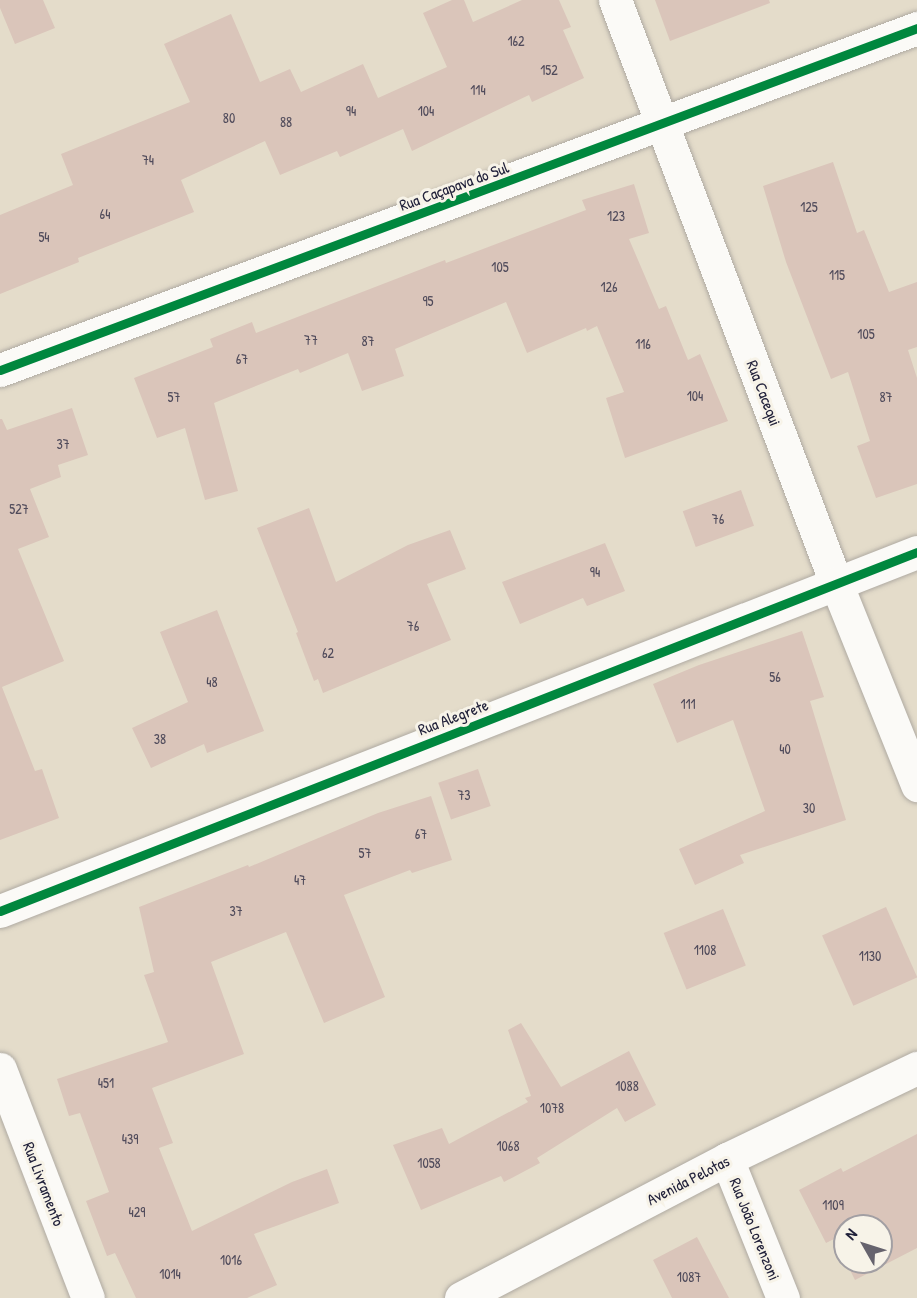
<!DOCTYPE html>
<meta charset="utf-8">
<style>
body{margin:0}
#map{position:relative;width:917px;height:1298px;overflow:hidden;background:#e4dcca;font-family:"Patrick Hand",sans-serif}
div>[style]{position:absolute}
.building>*{inset:0;background:#dac5ba;transform-origin:0 0}
.roads{filter:drop-shadow(0 0 2px #afaaa2) drop-shadow(0 0 2px #afaaa2)}
.minor>*{height:33px;margin:-16.5px;padding:0 16.5px;transform-origin:16.5px;border-radius:16.5px;background:#fbfaf7}
.tertiary>*{height:33px;margin:-16.5px;padding:0 16.5px;transform-origin:16.5px;border-radius:16.5px;background:#fbfaf7}
.cycleway>*{height:9px;margin:-4.5px;padding:0 4.5px;transform-origin:4.5px;border-radius:4.5px;background:#00873e}
span{translate:-50% -50%;white-space:nowrap;text-align:center;line-height:1.15;-webkit-text-stroke:6px #f7f3e8;paint-order:stroke}
.number-label{font-size:14px;color:#504b5b}
.number-label span{-webkit-text-stroke-width:0}
.street-label{font-size:16px;color:#22223b}
.north{position:absolute;left:833px;top:1214px;width:60px;height:60px;box-sizing:border-box;background:#f7f3e8;border:2px solid #a29fa3;border-radius:50%;rotate:309deg;font-size:16px;font-weight:700;line-height:24px;text-align:center;color:#22223b}
.north::after{content:'';display:block;margin:auto;width:21px;height:27px;background:#66636d;clip-path:polygon(50% 0,100% 100%,50% 72%,0 100%)}
</style>
<div id="map">
<div class="building">
<div style="clip-path:polygon(0 0,43px 0,55px 28px,15px 44px,0 8px)"></div>
<div style="clip-path:polygon(452px 0,464px 0,473px 22px,522px 0,559px 0,571px 27px,563px 30px,584px 78px,532px 102px,529px 95px,412px 151px,403px 129px,340px 157px,337px 151px,280px 175px,265px 141px,181px 180px,194px 212px,78px 258px,79px 262px,0 294px,0 215px,73px 185px,61px 154px,190px 102px,164px 44px,231px 14px,260px 82px,290px 69px,301px 92px,363px 64px,378px 98px,447px 67px,423px 13px)"></div>
<div style="clip-path:polygon(655px 0,769px 0,770px 3px,670px 41px)"></div>
<div style="clip-path:polygon(833px 162px,857px 233px,864px 230px,889px 292px,917px 282px,917px 347px,908px 350px,917px 378px,917px 484px,876px 498px,857px 446px,870px 441px,848px 372px,831px 379px,786px 262px,763px 186px)"></div>
<div style="clip-path:polygon(634px 184px,649px 233px,629px 239px,659px 309px,666px 306px,688px 360px,700px 354px,728px 421px,625px 458px,606px 398px,624px 392px,597px 326px,587px 331px,586px 328px,527px 353px,506px 302px,395px 349px,404px 376px,362px 391px,348px 353px,300px 373px,298px 369px,214px 403px,238px 491px,205px 500px,185px 428px,157px 438px,134px 378px,213px 347px,210px 339px,252px 322px,256px 333px,445px 260px,446px 263px,586px 210px,582px 200px)"></div>
<div style="clip-path:polygon(72px 408px,88px 455px,58px 465px,61px 477px,30px 489px,49px 537px,18px 549px,64px 661px,2px 687px,35px 771px,42px 769px,59px 818px,0 840px,0 419px,2px 419px,7px 430px)"></div>
<div style="left:741px;top:490px;width:38px;height:62px;rotate:70deg"></div>
<div style="clip-path:polygon(309px 508px,336px 582px,408px 545px,450px 530px,466px 569px,427px 584px,451px 640px,323px 693px,318px 679px,314px 681px,296px 633px,298px 632px,257px 528px)"></div>
<div style="clip-path:polygon(605px 543px,625px 591px,587px 606px,583px 598px,520px 624px,502px 582px)"></div>
<div style="clip-path:polygon(217px 610px,264px 731px,207px 753px,204px 744px,151px 768px,132px 728px,188px 702px,160px 632px)"></div>
<div style="clip-path:polygon(802px 631px,824px 697px,810px 701px,846px 820px,740px 855px,744px 863px,695px 885px,679px 849px,765px 811px,733px 720px,677px 743px,653px 684px,699px 665px)"></div>
<div style="left:478px;top:769px;width:39px;height:42px;rotate:71deg"></div>
<div style="clip-path:polygon(431px 796px,452px 860px,412px 873px,410px 870px,344px 895px,385px 997px,324px 1023px,286px 932px,211px 962px,244px 1054px,152px 1088px,173px 1143px,159px 1148px,192px 1231px,292px 1182px,327px 1169px,339px 1203px,254px 1234px,277px 1285px,247px 1298px,136px 1298px,115px 1253px,107px 1256px,86px 1201px,109px 1192px,80px 1113px,69px 1116px,57px 1079px,168px 1042px,144px 975px,154px 972px,139px 907px,248px 865px,249px 867px,378px 813px)"></div>
<div style="left:886px;top:907px;width:77px;height:70px;rotate:66deg"></div>
<div style="left:723px;top:909px;width:61px;height:64px;rotate:68deg"></div>
<div style="clip-path:polygon(521px 1023px,561px 1087px,629px 1051px,656px 1105px,625px 1122px,617px 1108px,537px 1158px,540px 1163px,504px 1182px,501px 1176px,421px 1210px,393px 1145px,442px 1128px,449px 1144px,528px 1102px,525px 1098px,531px 1096px,508px 1030px)"></div>
<div style="clip-path:polygon(917px 1134px,917px 1248px,855px 1280px,846px 1262px,881px 1262px,881px 1226px,845px 1226px,845px 1261px,834px 1239px,826px 1243px,799px 1190px,841px 1168px,843px 1172px)"></div>
<div style="clip-path:polygon(697px 1237px,729px 1298px,672px 1298px,653px 1260px)"></div>
</div>
<div class="roads">
<div class="minor">
<div style="left:615px;top:0;width:623px;rotate:69.24deg"></div>
<div style="left:836px;top:583px;width:218px;rotate:68.1deg"></div>
<div style="left:0;top:370px;width:979px;rotate:-20.45deg"></div>
<div style="left:0;top:911px;width:985px;rotate:-21.38deg"></div>
<div style="left:0;top:1069px;width:245px;rotate:69deg"></div>
<div style="left:727px;top:1159px;width:150px;rotate:68.1deg"></div>
</div>
<div class="tertiary">
<div style="left:461px;top:1298px;width:300px;rotate:-27.6deg"></div>
<div style="left:727px;top:1159px;width:211px;rotate:-25.6deg"></div>
</div>
</div>
<div class="cycleway">
<div style="left:0;top:370px;width:979px;rotate:-20.45deg"></div>
<div style="left:0;top:911px;width:985px;rotate:-21.38deg"></div>
</div>
<div class="number-label">
<span style="left:516px;top:41px">162</span>
<span style="left:549px;top:70px">152</span>
<span style="left:478px;top:90px">114</span>
<span style="left:351px;top:111px">94</span>
<span style="left:426px;top:111px">104</span>
<span style="left:229px;top:118px">80</span>
<span style="left:286px;top:122px">88</span>
<span style="left:148px;top:160px">74</span>
<span style="left:809px;top:207px">125</span>
<span style="left:105px;top:214px">64</span>
<span style="left:616px;top:216px">123</span>
<span style="left:44px;top:237px">54</span>
<span style="left:500px;top:267px">105</span>
<span style="left:837px;top:275px">115</span>
<span style="left:609px;top:287px">126</span>
<span style="left:428px;top:301px">95</span>
<span style="left:866px;top:334px">105</span>
<span style="left:311px;top:340px">77</span>
<span style="left:368px;top:341px">87</span>
<span style="left:643px;top:344px">116</span>
<span style="left:242px;top:359px">67</span>
<span style="left:695px;top:396px">104</span>
<span style="left:174px;top:397px">57</span>
<span style="left:886px;top:397px">87</span>
<span style="left:63px;top:444px">37</span>
<span style="left:19px;top:509px">527</span>
<span style="left:718px;top:519px">76</span>
<span style="left:595px;top:572px">94</span>
<span style="left:413px;top:626px">76</span>
<span style="left:328px;top:653px">62</span>
<span style="left:775px;top:677px">56</span>
<span style="left:212px;top:682px">48</span>
<span style="left:688px;top:704px">111</span>
<span style="left:160px;top:739px">38</span>
<span style="left:785px;top:749px">40</span>
<span style="left:464px;top:795px">73</span>
<span style="left:809px;top:808px">30</span>
<span style="left:421px;top:834px">67</span>
<span style="left:365px;top:853px">57</span>
<span style="left:300px;top:880px">47</span>
<span style="left:236px;top:911px">37</span>
<span style="left:705px;top:950px">1108</span>
<span style="left:870px;top:956px">1130</span>
<span style="left:106px;top:1083px">451</span>
<span style="left:627px;top:1086px">1088</span>
<span style="left:552px;top:1108px">1078</span>
<span style="left:130px;top:1139px">439</span>
<span style="left:508px;top:1146px">1068</span>
<span style="left:429px;top:1163px">1058</span>
<span style="left:833px;top:1205px">1109</span>
<span style="left:137px;top:1212px">429</span>
<span style="left:231px;top:1260px">1016</span>
<span style="left:170px;top:1274px">1014</span>
<span style="left:689px;top:1277px">1087</span>
</div>
<div class="street-label">
<span style="left:454px;top:186px;rotate:-20deg">Rua Caçapava do Sul</span>
<span style="left:764px;top:393px;rotate:69deg">Rua Cacequi</span>
<span style="left:453px;top:717px;rotate:-21deg">Rua Alegrete</span>
<span style="left:688px;top:1180px;rotate:-27deg">Avenida Pelotas</span>
<span style="left:44px;top:1184px;rotate:69deg">Rua Livramento</span>
<span style="left:755px;top:1229px;rotate:68deg">Rua João Lorenzoni</span>
</div>
<div class="north">N</div>
</div>
